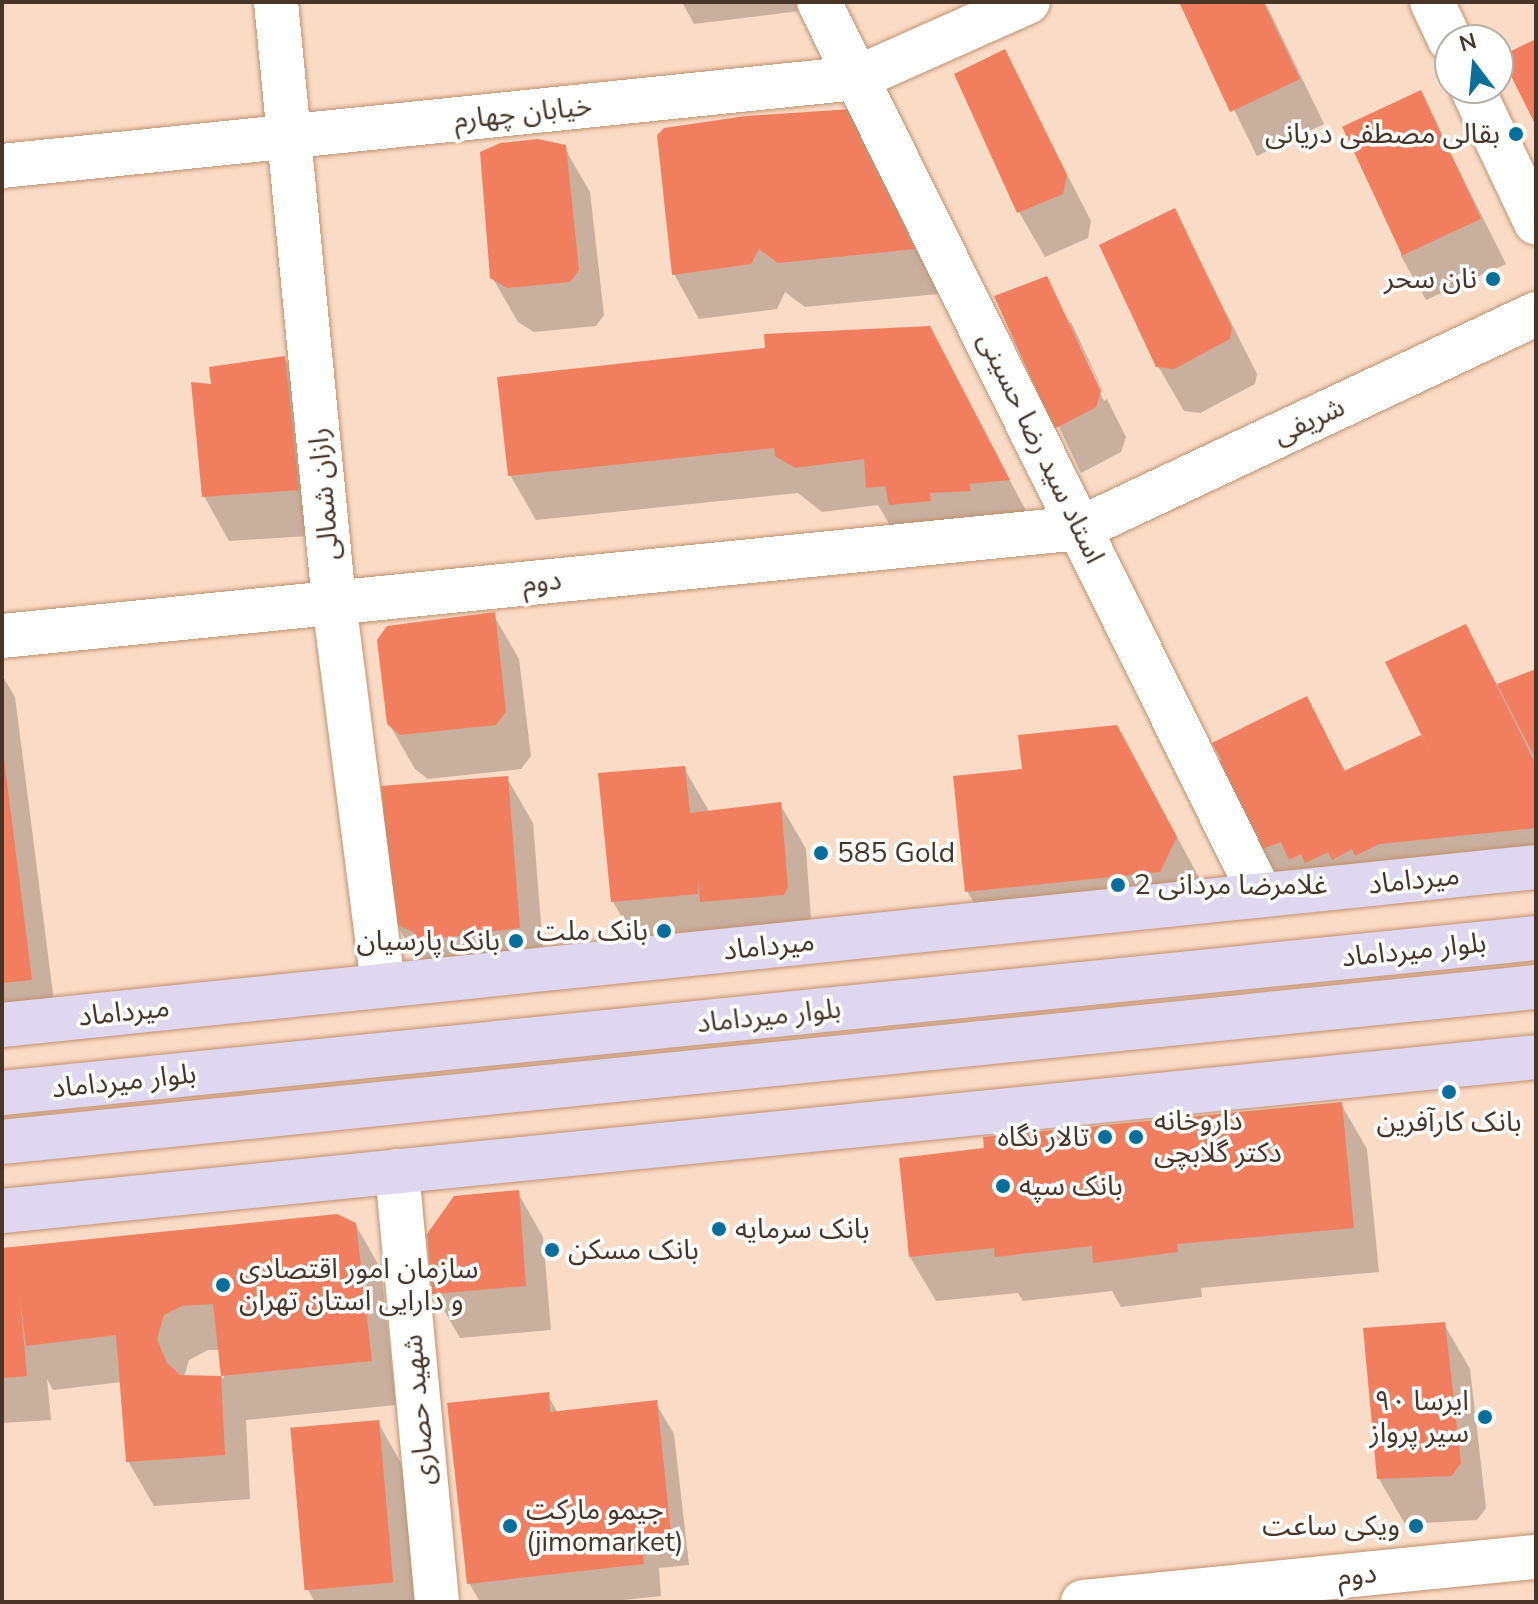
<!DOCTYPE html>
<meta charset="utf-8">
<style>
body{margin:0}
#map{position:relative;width:1538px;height:1604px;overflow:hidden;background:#fadbc6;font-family:"Nunito Sans","Noto Sans Arabic",sans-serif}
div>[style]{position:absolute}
.shadow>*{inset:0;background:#0003}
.building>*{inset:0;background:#f17f5f;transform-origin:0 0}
.roads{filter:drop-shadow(0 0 2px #c1916f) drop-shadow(0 0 2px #c1916f)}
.minor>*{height:44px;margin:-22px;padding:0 22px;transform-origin:22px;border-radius:22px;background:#fff}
.tertiary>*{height:44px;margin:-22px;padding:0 22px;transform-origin:22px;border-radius:22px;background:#fff}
.secondary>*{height:44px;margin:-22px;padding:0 22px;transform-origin:22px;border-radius:22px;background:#ded7ef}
.dots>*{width:22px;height:22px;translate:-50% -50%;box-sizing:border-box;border:4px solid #fff;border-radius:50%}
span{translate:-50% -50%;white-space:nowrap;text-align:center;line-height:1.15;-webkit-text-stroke:7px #fff;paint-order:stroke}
.street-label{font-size:28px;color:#493527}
.poi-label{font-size:28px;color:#493527}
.right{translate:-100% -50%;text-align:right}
.left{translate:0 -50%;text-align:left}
.frame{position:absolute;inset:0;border:4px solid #493527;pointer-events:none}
.north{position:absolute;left:1434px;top:24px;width:80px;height:80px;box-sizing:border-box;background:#fff;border:2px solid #b6aea9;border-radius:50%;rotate:344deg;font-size:22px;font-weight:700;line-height:32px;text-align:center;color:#493527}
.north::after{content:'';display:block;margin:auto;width:28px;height:36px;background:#096e9c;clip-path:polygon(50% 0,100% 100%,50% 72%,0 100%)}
</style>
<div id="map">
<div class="shadow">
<div style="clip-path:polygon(682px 2px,796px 2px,800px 11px,694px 24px)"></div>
<div style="clip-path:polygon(1181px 2px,1265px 2px,1324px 124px,1257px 156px)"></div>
<div style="clip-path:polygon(1004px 52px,1091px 221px,1088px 238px,1045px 257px,1019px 212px)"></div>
<div style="clip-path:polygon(1420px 92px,1506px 264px,1426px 300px,1401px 256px)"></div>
<div style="clip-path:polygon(564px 147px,590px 192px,604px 315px,596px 326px,534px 332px,518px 322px,492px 277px)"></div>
<div style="clip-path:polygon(876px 156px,938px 294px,805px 307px,785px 292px,777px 309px,699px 319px,674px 274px)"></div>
<div style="clip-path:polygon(1175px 211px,1257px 374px,1255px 384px,1200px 413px,1184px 411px,1158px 366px)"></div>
<div style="clip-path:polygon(evenodd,1046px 278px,1126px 437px,1121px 452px,1081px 473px,997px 297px,1046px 278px,1066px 322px,1071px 322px,1107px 399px,1104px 401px,1066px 322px)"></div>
<div style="clip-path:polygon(929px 328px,1033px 524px,894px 532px,878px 505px,822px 512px,798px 493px,536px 520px,510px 475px,767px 350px)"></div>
<div style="clip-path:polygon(284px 358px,310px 403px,323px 535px,229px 541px,204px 496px,213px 386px)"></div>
<div style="clip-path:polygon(493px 614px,519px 659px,531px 756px,521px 769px,428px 779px,415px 769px,389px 724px)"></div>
<div style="clip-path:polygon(1465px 627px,1498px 686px,1536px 670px,1536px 875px,1275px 878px,1249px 834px,1307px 698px,1346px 772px,1425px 735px)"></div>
<div style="clip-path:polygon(2px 675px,15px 697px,57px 1025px,2px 1029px)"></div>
<div style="clip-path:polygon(684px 768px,710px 813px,780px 804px,806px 849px,812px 933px,639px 946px,613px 902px)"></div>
<div style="clip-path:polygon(1142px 772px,1202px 883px,993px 936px,967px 891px)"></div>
<div style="clip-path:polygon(507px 778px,533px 823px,545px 973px,422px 968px,396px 923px)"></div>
<div style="clip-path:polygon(1341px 1104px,1367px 1149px,1379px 1272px,1201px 1288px,1202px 1297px,1121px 1307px,1112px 1291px,1023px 1301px,1018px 1293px,936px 1301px,910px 1257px)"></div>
<div style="clip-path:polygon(518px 1193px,543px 1237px,551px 1330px,460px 1338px,434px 1293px)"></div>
<div style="clip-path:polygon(evenodd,355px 1224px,381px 1269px,396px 1405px,246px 1420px,250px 1499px,154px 1506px,128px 1461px,122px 1382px,53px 1390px,47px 1379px,51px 1420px,2px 1423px,2px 1249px,355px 1224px,208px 1350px,220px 1350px,224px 1378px,184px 1377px,189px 1360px,208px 1350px)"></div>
<div style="clip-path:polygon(1444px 1324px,1470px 1369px,1486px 1508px,1477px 1520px,1405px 1524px,1379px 1479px)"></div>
<div style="clip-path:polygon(547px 1394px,558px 1413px,655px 1402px,674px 1434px,689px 1565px,659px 1568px,661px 1596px,605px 1602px,480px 1602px,469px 1583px)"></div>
<div style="clip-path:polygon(378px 1422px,403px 1467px,416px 1602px,315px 1602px,308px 1590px)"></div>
</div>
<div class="building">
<div style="clip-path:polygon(1179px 2px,1263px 2px,1300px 79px,1230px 112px)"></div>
<div style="clip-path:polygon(1536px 39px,1536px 126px,1501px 56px)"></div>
<div style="clip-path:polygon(1005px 49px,1067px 175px,1063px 194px,1017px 213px,954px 74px)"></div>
<div style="left:1421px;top:90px;width:142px;height:87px;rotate:65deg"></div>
<div style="clip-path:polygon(851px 109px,915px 249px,778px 263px,759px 249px,751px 264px,672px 275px,657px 135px,664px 128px,746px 116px)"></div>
<div style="clip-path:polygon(538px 139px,566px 145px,579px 270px,570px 282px,507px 288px,490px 278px,480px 152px,500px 143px)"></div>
<div style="clip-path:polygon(1175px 208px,1232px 328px,1230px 339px,1174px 369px,1156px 367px,1099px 245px)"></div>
<div style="clip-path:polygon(1047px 276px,1101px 391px,1096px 407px,1054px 429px,994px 296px)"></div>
<div style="clip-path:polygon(930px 326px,1010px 480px,969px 484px,971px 491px,930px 493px,931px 501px,889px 505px,885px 486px,866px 488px,864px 459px,795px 468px,775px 456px,774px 448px,508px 476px,497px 377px,765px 348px,764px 334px)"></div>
<div style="clip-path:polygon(285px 356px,299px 490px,202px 497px,191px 382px,211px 384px,209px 367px)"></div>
<div style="clip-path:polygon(495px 612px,506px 711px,496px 725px,400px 735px,387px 724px,377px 640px,387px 626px)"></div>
<div style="clip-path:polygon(1466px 624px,1536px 765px,1536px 828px,1379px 844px,1355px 856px,1352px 849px,1332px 860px,1328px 852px,1305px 863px,1301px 854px,1289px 860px,1281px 842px,1262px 849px,1214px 764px,1221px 760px,1212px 743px,1307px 696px,1344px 771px,1421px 735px,1430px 752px,1385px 662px)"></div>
<div style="clip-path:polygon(1536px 669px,1536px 760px,1497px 684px)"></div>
<div style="clip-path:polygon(1117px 725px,1177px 837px,1160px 872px,965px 892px,953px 776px,1022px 769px,1018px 735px)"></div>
<div style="clip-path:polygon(4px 759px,32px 980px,2px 983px,2px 760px)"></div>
<div style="clip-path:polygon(685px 766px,690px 813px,781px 802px,788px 887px,784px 895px,700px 902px,698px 880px,698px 894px,611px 902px,598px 773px)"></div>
<div style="clip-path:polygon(508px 776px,520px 928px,418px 941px,413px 932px,394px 923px,381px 786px)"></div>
<div style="clip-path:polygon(1342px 1102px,1354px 1228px,1177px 1244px,1178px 1252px,1093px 1263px,1092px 1246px,995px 1257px,994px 1248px,909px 1257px,899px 1158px,984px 1148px,983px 1137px)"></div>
<div style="clip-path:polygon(519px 1190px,526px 1286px,432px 1294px,427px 1234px,454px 1196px)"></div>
<div style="clip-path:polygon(evenodd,337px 1214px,356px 1223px,372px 1361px,221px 1376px,225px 1455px,126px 1462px,116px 1335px,26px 1346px,20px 1297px,27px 1376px,2px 1378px,2px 1248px,337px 1214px,213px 1304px,221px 1376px,180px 1375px,167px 1363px,157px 1339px,164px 1315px,182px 1306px,213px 1304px)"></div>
<div style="clip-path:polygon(1445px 1322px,1461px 1463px,1452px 1476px,1377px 1479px,1363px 1328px)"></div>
<div style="clip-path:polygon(549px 1392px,550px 1412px,657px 1400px,671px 1533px,641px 1537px,644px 1564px,467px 1584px,447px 1403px)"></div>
<div style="left:379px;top:1420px;width:163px;height:89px;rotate:85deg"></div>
</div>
<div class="roads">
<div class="minor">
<div style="left:819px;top:2px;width:996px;rotate:63.67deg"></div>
<div style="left:2px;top:166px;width:860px;rotate:-5.88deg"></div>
<div style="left:857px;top:78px;width:187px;rotate:-24deg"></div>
<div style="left:2px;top:636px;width:1084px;rotate:-5.72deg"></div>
<div style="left:1081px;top:528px;width:503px;rotate:-25.19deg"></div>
<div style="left:397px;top:1171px;width:433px;rotate:84.7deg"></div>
<div style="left:1083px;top:1602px;width:455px;rotate:-5.7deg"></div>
</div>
<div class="tertiary">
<div style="left:276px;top:2px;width:603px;rotate:84.48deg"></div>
<div style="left:334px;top:602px;width:386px;rotate:82.7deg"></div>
<div style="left:1432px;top:2px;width:42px;rotate:64.7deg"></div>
<div style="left:1472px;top:88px;width:149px;rotate:64.6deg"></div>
</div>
<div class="secondary">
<div style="left:2px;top:1025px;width:1542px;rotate:-5.88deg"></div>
<div style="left:2px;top:1093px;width:1542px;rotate:-5.77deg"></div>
<div style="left:2px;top:1142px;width:1542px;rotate:-5.77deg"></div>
<div style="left:2px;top:1211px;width:1542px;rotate:-5.73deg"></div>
</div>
</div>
<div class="dots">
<div style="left:1516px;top:134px;background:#096e9c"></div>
<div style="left:1493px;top:279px;background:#096e9c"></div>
<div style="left:821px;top:853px;background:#096e9c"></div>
<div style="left:1118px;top:885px;background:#096e9c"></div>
<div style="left:664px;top:931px;background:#096e9c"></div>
<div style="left:516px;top:941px;background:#096e9c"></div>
<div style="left:1449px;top:1092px;background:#096e9c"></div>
<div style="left:1105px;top:1137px;background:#096e9c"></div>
<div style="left:1136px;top:1137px;background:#096e9c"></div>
<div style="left:1003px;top:1186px;background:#096e9c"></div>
<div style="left:719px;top:1229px;background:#096e9c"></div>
<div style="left:552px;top:1250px;background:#096e9c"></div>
<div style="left:223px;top:1285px;background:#096e9c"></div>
<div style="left:1485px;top:1417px;background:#096e9c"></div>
<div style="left:510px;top:1526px;background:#096e9c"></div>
<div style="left:1416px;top:1526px;background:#096e9c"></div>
</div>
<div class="street-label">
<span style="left:523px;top:113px;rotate:-6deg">خیابان چهارم</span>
<span style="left:1309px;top:421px;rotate:-25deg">شریفی</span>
<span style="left:1041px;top:448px;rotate:64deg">استاد سید رضا حسینی</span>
<span style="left:324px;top:494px;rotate:-95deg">رازان شمالی</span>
<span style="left:542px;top:582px;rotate:-6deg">دوم</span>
<span style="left:1414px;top:880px;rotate:-6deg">میرداماد</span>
<span style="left:769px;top:946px;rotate:-6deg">میرداماد</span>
<span style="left:1414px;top:950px;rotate:-6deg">بلوار میرداماد</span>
<span style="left:124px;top:1012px;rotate:-6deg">میرداماد</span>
<span style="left:769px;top:1016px;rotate:-6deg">بلوار میرداماد</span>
<span style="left:124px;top:1081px;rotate:-6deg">بلوار میرداماد</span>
<span style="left:419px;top:1410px;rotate:-95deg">شهید حصاری</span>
<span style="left:1357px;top:1575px;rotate:-6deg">دوم</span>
</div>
<div class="poi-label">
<span class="right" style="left:1500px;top:134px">بقالی مصطفی دریانی</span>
<span class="right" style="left:1477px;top:279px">نان سحر</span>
<span class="left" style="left:837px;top:853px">585 Gold</span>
<span class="left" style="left:1134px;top:885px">غلامرضا مردانی 2</span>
<span class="right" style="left:648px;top:931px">بانک ملت</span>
<span class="right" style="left:500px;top:941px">بانک پارسیان</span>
<span class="left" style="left:1154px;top:1137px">داروخانه<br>دکتر گلابچی</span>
<span style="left:1449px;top:1122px">بانک کارآفرین</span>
<span class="right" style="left:1089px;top:1137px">تالار نگاه</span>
<span class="left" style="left:1019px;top:1186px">بانک سپه</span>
<span class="left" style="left:735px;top:1229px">بانک سرمایه</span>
<span class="left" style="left:568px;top:1250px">بانک مسکن</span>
<span class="left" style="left:239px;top:1285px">سازمان امور اقتصادی<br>و دارایی استان تهران</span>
<span class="right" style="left:1469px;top:1417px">ایرسا ۹۰<br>سیر پرواز</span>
<span class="left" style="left:526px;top:1526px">جیمو مارکت<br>(jimomarket)</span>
<span class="right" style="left:1400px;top:1526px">ویکی ساعت</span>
</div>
<div class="frame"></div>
<div class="north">N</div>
</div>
